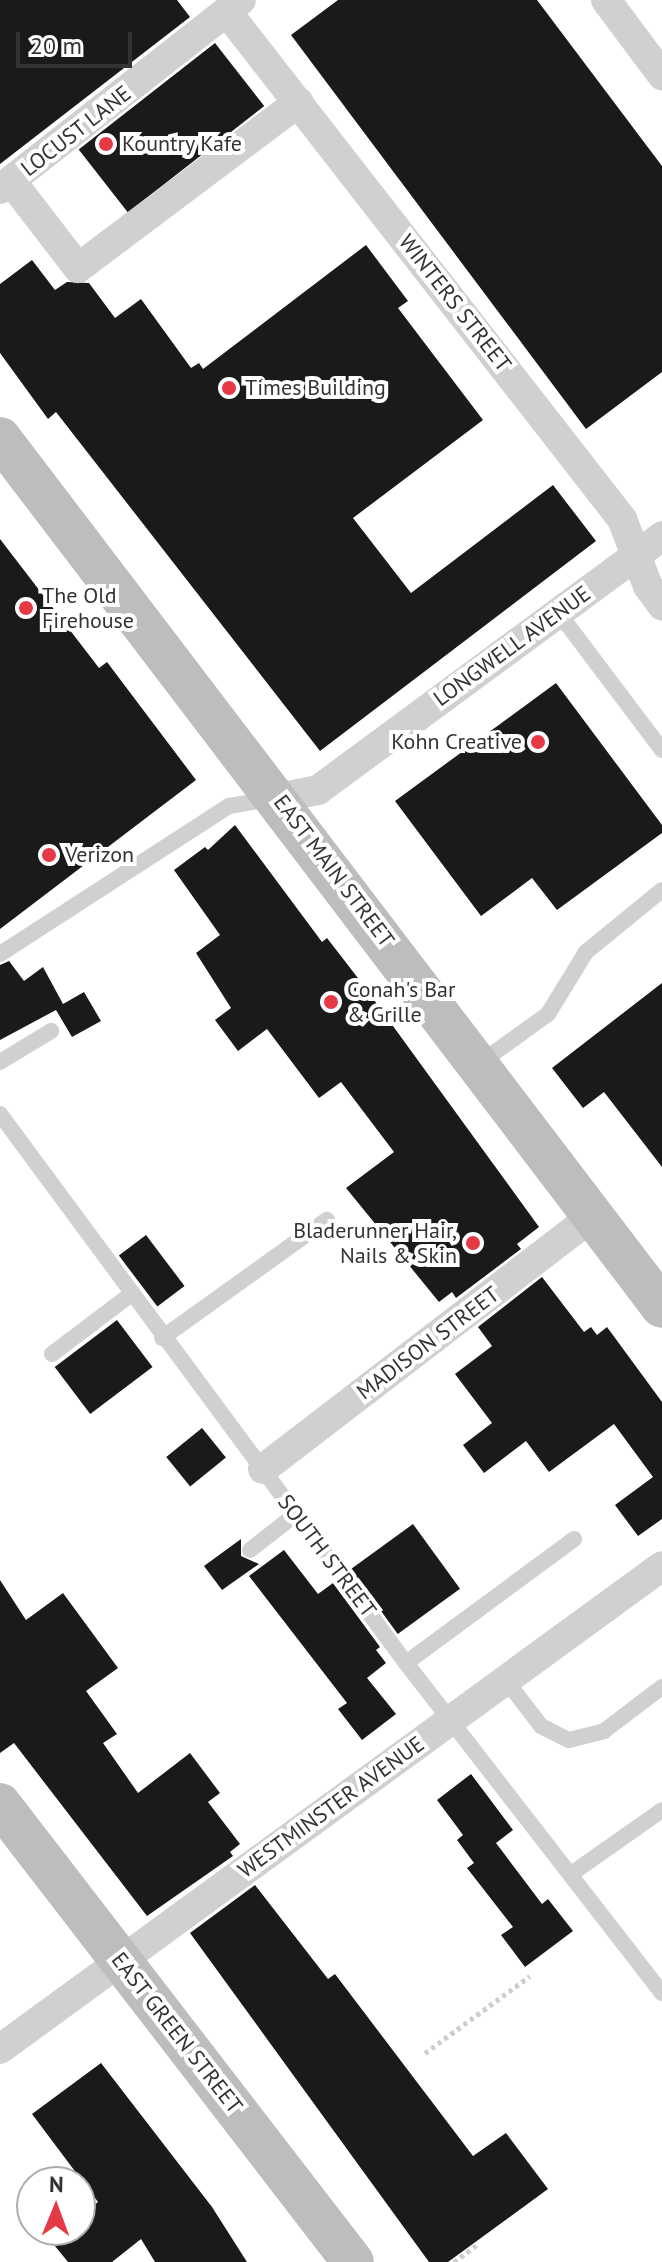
<!DOCTYPE html>
<style>
body{margin:0}
#map{position:relative;width:662px;height:2262px;overflow:hidden;background:#fff;font-family:"PT Sans",sans-serif}
div>[style]{position:absolute}
.building>*{inset:0;background:#1a1a1a;transform-origin:0 0}
.path>*{height:5px;margin-top:-2.5px;transform-origin:0;background:repeating-linear-gradient(90deg,#cdcdcd 0 4px,transparent 0 8px)}
.lane>*{height:16px;margin:-8px;padding:0 8px;transform-origin:8px;border-radius:8px;background:#d0d0d0}
.street>*{height:30px;margin:-15px;padding:0 15px;transform-origin:15px;border-radius:15px;background:#d0d0d0}
.secondary>*{height:42px;margin:-21px;padding:0 21px;transform-origin:21px;border-radius:21px;background:#bdbdbd}
.dots>*{width:22px;height:22px;translate:-50% -50%;box-sizing:border-box;border:4px solid #fff;border-radius:50%}
span{translate:-50% -50%;white-space:nowrap;text-align:center;line-height:1.15;-webkit-text-stroke:8px #fff;paint-order:stroke}
.street-label{font-size:22px;color:#333}
.poi-label{font-size:22px;color:#333}
.left{translate:0 -50%;text-align:left}
.right{translate:-100% -50%;text-align:right}
.north{position:absolute;left:16px;top:2166px;width:80px;height:80px;box-sizing:border-box;background:#fff;border:2px solid #adadad;border-radius:50%;rotate:1deg;font-size:22px;font-weight:700;line-height:32px;text-align:center;color:#333}
.north::after{content:'';display:block;margin:auto;width:28px;height:36px;background:#e63946;clip-path:polygon(50% 0,100% 100%,50% 72%,0 100%)}
.scale{position:absolute;left:16px;top:32px;width:116px;height:36px;box-sizing:border-box;border:4px solid #333;border-top:0;padding-left:10px;font-size:24px;line-height:28px;white-space:nowrap;color:#333;-webkit-text-stroke:6px #fff;paint-order:stroke}
</style>
<div id="map">
<div class="building">
<i style="clip-path:polygon(0 0,177px 0,190px 17px,0 164px)"></i>
<i style="clip-path:polygon(338px 0,537px 0,662px 166px,662px 372px,586px 429px,291px 35px)"></i>
<i style="left:215px;top:43px;width:80px;height:173px;rotate:52deg"></i>
<i style="clip-path:polygon(366px 245px,408px 301px,398px 308px,483px 420px,353px 518px,411px 593px,553px 485px,596px 541px,320px 751px,56px 412px,48px 419px,0 353px,0 284px,32px 260px,55px 290px,67px 282px,89px 283px,115px 318px,141px 299px,191px 368px,199px 363px,203px 369px)"></i>
<i style="clip-path:polygon(0 539px,99px 668px,107px 662px,196px 780px,0 929px)"></i>
<i style="clip-path:polygon(556px 683px,662px 825px,662px 833px,557px 910px,532px 878px,481px 916px,395px 801px)"></i>
<i style="clip-path:polygon(235px 825px,322px 942px,327px 938px,361px 982px,539px 1227px,517px 1244px,521px 1249px,456px 1298px,452px 1292px,439px 1302px,346px 1188px,394px 1152px,341px 1082px,319px 1098px,267px 1029px,238px 1051px,215px 1020px,231px 1008px,196px 953px,220px 935px,174px 870px,205px 847px,208px 850px)"></i>
<i style="clip-path:polygon(9px 961px,24px 981px,43px 967px,63px 1004px,84px 992px,101px 1021px,72px 1037px,56px 1010px,0 1040px,0 965px)"></i>
<i style="clip-path:polygon(662px 983px,662px 1167px,604px 1092px,583px 1108px,552px 1068px)"></i>
<i style="left:146px;top:1235px;width:64px;height:34px;rotate:53deg"></i>
<i style="clip-path:polygon(542px 1277px,584px 1332px,591px 1327px,597px 1335px,607px 1327px,662px 1402px,662px 1519px,638px 1536px,615px 1505px,653px 1477px,614px 1424px,549px 1472px,526px 1441px,484px 1473px,463px 1445px,492px 1423px,455px 1374px,492px 1346px,478px 1327px)"></i>
<i style="left:117px;top:1320px;width:59px;height:78px;rotate:53deg"></i>
<i style="left:202px;top:1428px;width:38px;height:46px;rotate:51deg"></i>
<i style="left:413px;top:1524px;width:80px;height:77px;rotate:54deg"></i>
<i style="clip-path:polygon(241px 1539px,241px 1556px,259px 1564px,222px 1590px,204px 1566px)"></i>
<i style="clip-path:polygon(284px 1550px,318px 1594px,333px 1583px,380px 1647px,376px 1650px,386px 1663px,367px 1678px,396px 1714px,362px 1740px,338px 1709px,347px 1703px,249px 1576px)"></i>
<i style="clip-path:polygon(0 1580px,26px 1620px,63px 1593px,118px 1668px,86px 1691px,117px 1734px,103px 1743px,138px 1793px,190px 1753px,220px 1793px,208px 1802px,240px 1844px,230px 1852px,233px 1856px,147px 1916px,14px 1743px,0 1753px)"></i>
<i style="clip-path:polygon(471px 1774px,513px 1830px,496px 1843px,542px 1904px,548px 1899px,573px 1931px,525px 1967px,501px 1935px,513px 1927px,467px 1868px,474px 1863px,457px 1840px,463px 1835px,437px 1800px)"></i>
<i style="clip-path:polygon(255px 1885px,328px 1979px,335px 1974px,473px 2156px,506px 2133px,548px 2189px,448px 2262px,429px 2262px,190px 1933px)"></i>
<i style="clip-path:polygon(101px 2063px,212px 2207px,247px 2262px,155px 2262px,141px 2239px,112px 2262px,68px 2262px,50px 2240px,62px 2230px,80px 2230px,80px 2216px,98px 2202px,32px 2114px)"></i>
</div>
<div class="path">
<i style="left:425px;top:2053px;width:130px;rotate:-36.3deg"></i>
<i style="left:454px;top:2262px;width:30px;rotate:-37deg"></i>
</div>
<div class="lane">
<i style="left:558px;top:612px;width:173px;rotate:53deg"></i>
<i style="left:0;top:954px;width:273px;rotate:-32.9deg"></i>
<i style="left:229px;top:806px;width:41px;rotate:-9.9deg"></i>
<i style="left:0;top:1062px;width:60px;rotate:-31.3deg"></i>
<i style="left:480px;top:1063px;width:84px;rotate:-35.8deg"></i>
<i style="left:548px;top:1014px;width:73px;rotate:-58.5deg"></i>
<i style="left:586px;top:952px;width:98px;rotate:-39.2deg"></i>
<i style="left:0;top:1114px;width:683px;rotate:53.52deg"></i>
<i style="left:406px;top:1663px;width:418px;rotate:52.2deg"></i>
<i style="left:162px;top:1338px;width:203px;rotate:-35.6deg"></i>
<i style="left:52px;top:1354px;width:98px;rotate:-37.1deg"></i>
<i style="left:250px;top:1550px;width:58px;rotate:-38deg"></i>
<i style="left:406px;top:1663px;width:209px;rotate:-36.4deg"></i>
<i style="left:505px;top:1679px;width:59px;rotate:52.5deg"></i>
<i style="left:541px;top:1726px;width:31px;rotate:27deg"></i>
<i style="left:569px;top:1740px;width:36px;rotate:-14deg"></i>
<i style="left:604px;top:1731px;width:73px;rotate:-37.2deg"></i>
<i style="left:571px;top:1874px;width:111px;rotate:-35.1deg"></i>
</div>
<div class="street">
<i style="left:606px;top:0;width:94px;rotate:53.3deg"></i>
<i style="left:227px;top:12px;width:643px;rotate:52.08deg"></i>
<i style="left:622px;top:519px;width:72px;rotate:68.8deg"></i>
<i style="left:648px;top:586px;width:24px;rotate:54deg"></i>
<i style="left:11px;top:181px;width:110px;rotate:52.4deg"></i>
<i style="left:78px;top:268px;width:276px;rotate:-36.9deg"></i>
<i style="left:0;top:189px;width:306px;rotate:-38.1deg"></i>
<i style="left:278px;top:798px;width:41px;rotate:-11.3deg"></i>
<i style="left:318px;top:790px;width:428px;rotate:-36.4deg"></i>
<i style="left:263px;top:1469px;width:416px;rotate:-37.5deg"></i>
<i style="left:0;top:2049px;width:819px;rotate:-36.11deg"></i>
</div>
<div class="secondary">
<i style="left:0;top:438px;width:1092px;rotate:52.7deg"></i>
<i style="left:0;top:1804px;width:578px;rotate:52.38deg"></i>
</div>
<div class="dots">
<i style="left:106px;top:144px;background:#e63946"></i>
<i style="left:229px;top:388px;background:#e63946"></i>
<i style="left:26px;top:608px;background:#e63946"></i>
<i style="left:538px;top:742px;background:#e63946"></i>
<i style="left:49px;top:855px;background:#e63946"></i>
<i style="left:331px;top:1002px;background:#e63946"></i>
<i style="left:473px;top:1243px;background:#e63946"></i>
</div>
<div class="street-label">
<span style="left:76px;top:131px;rotate:-38deg">LOCUST LANE</span>
<span style="left:455px;top:303px;rotate:52deg">WINTERS STREET</span>
<span style="left:512px;top:646px;rotate:-36deg">LONGWELL AVENUE</span>
<span style="left:334px;top:871px;rotate:53deg">EAST MAIN STREET</span>
<span style="left:428px;top:1343px;rotate:-37deg">MADISON STREET</span>
<span style="left:327px;top:1556px;rotate:53deg">SOUTH STREET</span>
<span style="left:331px;top:1807px;rotate:-36deg">WESTMINSTER AVENUE</span>
<span style="left:177px;top:2033px;rotate:52deg">EAST GREEN STREET</span>
</div>
<div class="poi-label">
<span class="left" style="left:122px;top:144px">Kountry Kafe</span>
<span class="left" style="left:245px;top:388px">Times Building</span>
<span class="left" style="left:42px;top:608px">The Old<br>Firehouse</span>
<span class="right" style="left:522px;top:742px">Kohn Creative</span>
<span class="left" style="left:65px;top:855px">Verizon</span>
<span class="left" style="left:347px;top:1002px">Conah's Bar<br>&amp; Grille</span>
<span class="right" style="left:457px;top:1243px">Bladerunner Hair,<br>Nails &amp; Skin</span>
</div>
<div class="north">N</div>
<div class="scale">20 m</div>
</div>
